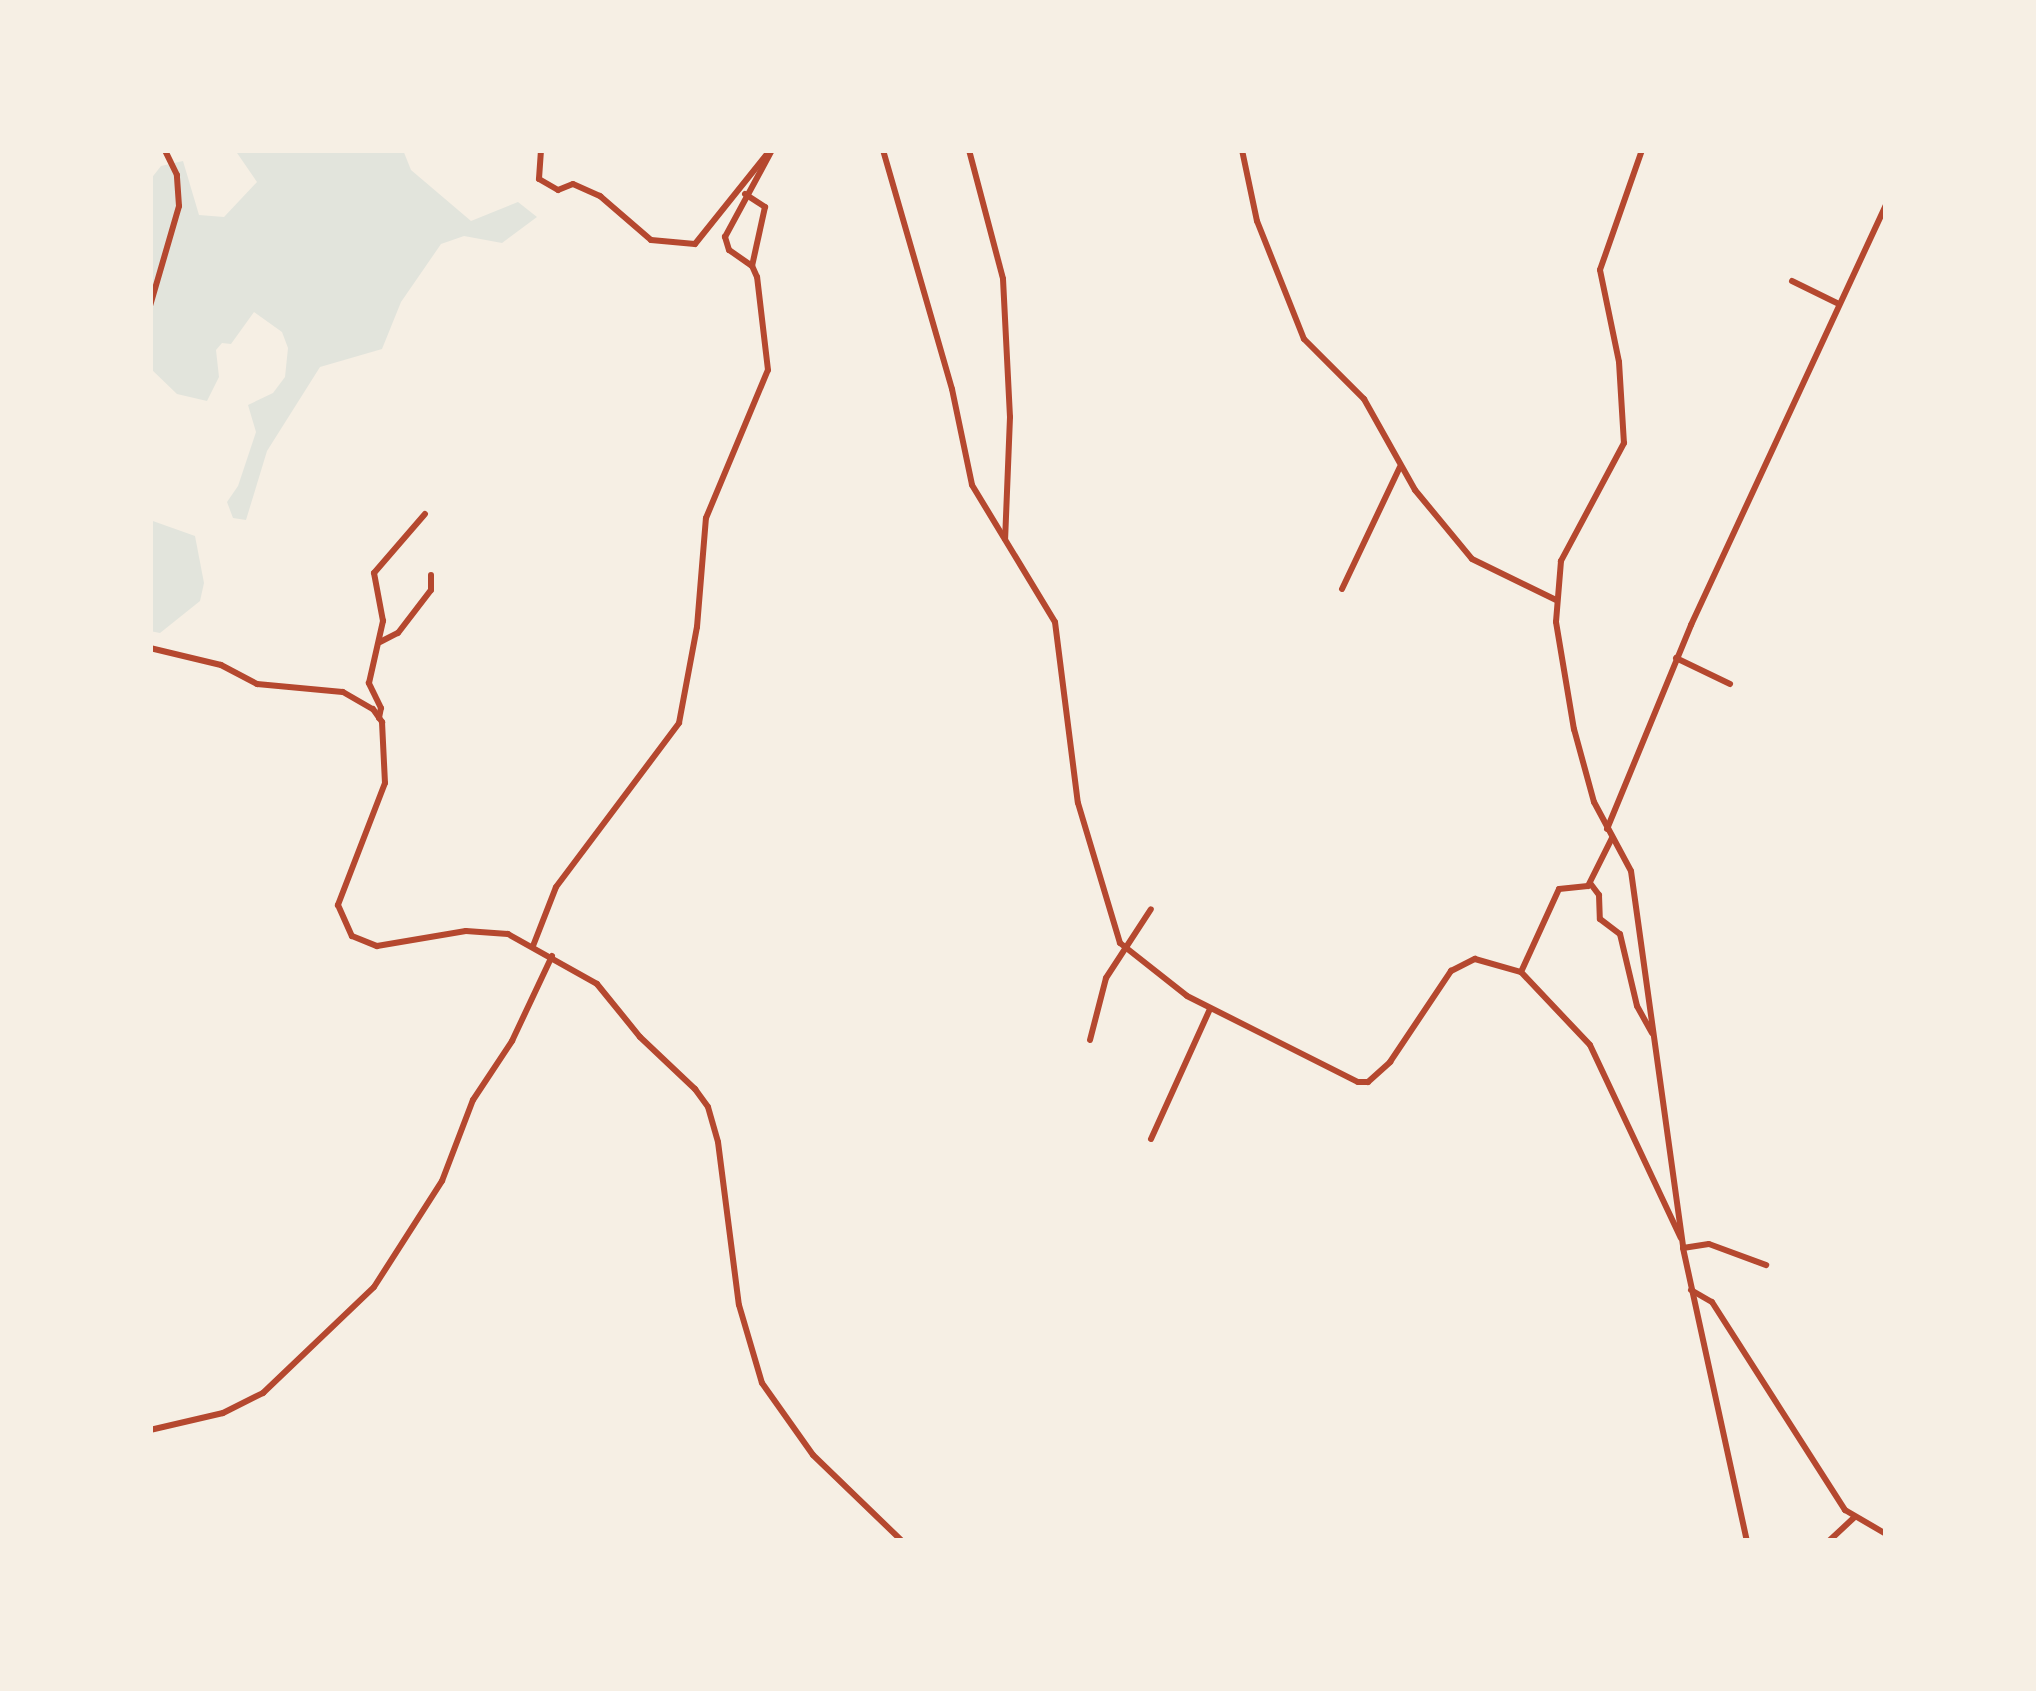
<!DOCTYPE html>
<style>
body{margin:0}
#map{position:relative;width:2036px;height:1691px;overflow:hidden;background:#f6efe4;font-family:"Asap Condensed",sans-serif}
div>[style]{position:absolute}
.green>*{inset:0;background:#e2e4dc}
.minor>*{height:6px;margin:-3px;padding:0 3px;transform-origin:3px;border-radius:3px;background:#b5482f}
.tertiary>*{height:6px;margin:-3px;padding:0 3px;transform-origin:3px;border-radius:3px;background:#b5482f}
span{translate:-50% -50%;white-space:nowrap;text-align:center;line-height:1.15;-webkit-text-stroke:12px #f6efe4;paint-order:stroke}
.frame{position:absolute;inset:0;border:153px solid #f6efe4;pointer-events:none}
</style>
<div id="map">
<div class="green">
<i style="clip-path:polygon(235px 150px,403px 150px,411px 170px,471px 221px,518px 202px,537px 217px,502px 243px,464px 236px,441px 244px,401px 302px,382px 349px,320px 367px,267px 451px,246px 520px,233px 518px,227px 502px,238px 486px,256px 432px,248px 405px,273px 393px,285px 377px,288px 348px,282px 332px,254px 312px,231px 344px,222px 343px,216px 350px,219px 377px,207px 401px,177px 394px,150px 368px,150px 180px,161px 166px,183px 161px,199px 215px,224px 217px,257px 182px)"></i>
<i style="clip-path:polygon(150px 520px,195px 536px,204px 583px,200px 601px,160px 633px,150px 631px)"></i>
</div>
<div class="minor">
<i style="left:541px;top:150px;width:29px;rotate:94deg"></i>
<i style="left:539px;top:179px;width:22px;rotate:30deg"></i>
<i style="left:558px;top:190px;width:16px;rotate:-22deg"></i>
<i style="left:573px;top:184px;width:30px;rotate:24deg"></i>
<i style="left:600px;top:196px;width:67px;rotate:40.8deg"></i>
<i style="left:651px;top:240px;width:44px;rotate:5.2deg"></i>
<i style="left:695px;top:244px;width:117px;rotate:-51.3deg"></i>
<i style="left:883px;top:150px;width:249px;rotate:73.9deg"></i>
<i style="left:952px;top:389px;width:98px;rotate:78.2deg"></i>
<i style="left:972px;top:485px;width:160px;rotate:58.8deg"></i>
<i style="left:1055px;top:622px;width:182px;rotate:82.8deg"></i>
<i style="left:1078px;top:803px;width:146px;rotate:73.3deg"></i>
<i style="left:1120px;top:943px;width:85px;rotate:38.3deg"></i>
<i style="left:1187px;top:996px;width:191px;rotate:26.7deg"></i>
<i style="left:1358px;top:1082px;width:10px"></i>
<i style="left:1368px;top:1082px;width:30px;rotate:-42deg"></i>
<i style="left:1390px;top:1062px;width:110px;rotate:-56.2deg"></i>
<i style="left:1451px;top:971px;width:27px;rotate:-27deg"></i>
<i style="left:1475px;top:959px;width:48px;rotate:15.8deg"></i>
<i style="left:1521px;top:972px;width:100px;rotate:46.6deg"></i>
<i style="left:1590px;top:1045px;width:213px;rotate:64.8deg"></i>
<i style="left:969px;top:150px;width:133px;rotate:75.2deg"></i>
<i style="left:1003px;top:279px;width:138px;rotate:87.1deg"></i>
<i style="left:1010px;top:417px;width:122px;rotate:92.3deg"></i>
<i style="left:1242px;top:150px;width:73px;rotate:78.1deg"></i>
<i style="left:1257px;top:221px;width:127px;rotate:68.3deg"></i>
<i style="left:1304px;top:339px;width:85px;rotate:45deg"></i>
<i style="left:1364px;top:399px;width:104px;rotate:60.7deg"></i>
<i style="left:1415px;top:490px;width:89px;rotate:50.4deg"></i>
<i style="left:1472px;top:559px;width:93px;rotate:26deg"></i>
<i style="left:745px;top:194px;width:24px;rotate:33deg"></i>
<i style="left:765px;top:207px;width:60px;rotate:102.4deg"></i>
<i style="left:1792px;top:281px;width:50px;rotate:26.1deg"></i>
<i style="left:150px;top:306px;width:104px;rotate:-73.8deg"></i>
<i style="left:179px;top:206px;width:31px;rotate:-94deg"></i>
<i style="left:177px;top:175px;width:28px;rotate:-116deg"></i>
<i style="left:1342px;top:589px;width:135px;rotate:-64.6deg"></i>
<i style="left:380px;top:642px;width:20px;rotate:-27deg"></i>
<i style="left:398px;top:633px;width:54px;rotate:-52.5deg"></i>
<i style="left:431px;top:590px;width:15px;rotate:-90deg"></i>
<i style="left:150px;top:648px;width:73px;rotate:13.5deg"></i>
<i style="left:221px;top:665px;width:41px;rotate:27.8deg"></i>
<i style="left:257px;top:684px;width:86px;rotate:5.3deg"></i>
<i style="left:343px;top:692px;width:34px;rotate:30deg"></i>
<i style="left:373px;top:709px;width:16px;rotate:55deg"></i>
<i style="left:382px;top:722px;width:61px;rotate:87.2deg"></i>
<i style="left:385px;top:783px;width:131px;rotate:111.1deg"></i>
<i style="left:338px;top:905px;width:34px;rotate:66deg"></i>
<i style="left:352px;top:936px;width:27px;rotate:22deg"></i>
<i style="left:377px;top:946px;width:90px;rotate:-9.6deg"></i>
<i style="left:466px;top:931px;width:42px;rotate:4.1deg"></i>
<i style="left:508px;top:934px;width:102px;rotate:29.3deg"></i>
<i style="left:597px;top:984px;width:68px;rotate:50.9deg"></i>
<i style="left:640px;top:1037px;width:76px;rotate:43.4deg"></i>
<i style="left:695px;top:1089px;width:22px;rotate:54deg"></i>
<i style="left:708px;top:1107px;width:36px;rotate:74deg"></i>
<i style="left:718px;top:1142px;width:164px;rotate:82.7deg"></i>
<i style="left:739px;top:1305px;width:81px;rotate:73.6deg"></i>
<i style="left:762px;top:1383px;width:88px;rotate:54.7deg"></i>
<i style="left:813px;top:1455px;width:124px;rotate:44deg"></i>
<i style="left:1676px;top:658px;width:60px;rotate:25.7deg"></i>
<i style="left:379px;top:718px;width:10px;rotate:-79deg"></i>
<i style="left:381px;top:708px;width:28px;rotate:-116deg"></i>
<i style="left:369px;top:683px;width:64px;rotate:-77.3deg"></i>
<i style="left:383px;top:621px;width:49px;rotate:-100.6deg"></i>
<i style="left:374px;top:573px;width:78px;rotate:-49.2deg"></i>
<i style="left:1607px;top:829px;width:221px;rotate:-67.6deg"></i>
<i style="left:1691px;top:625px;width:464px;rotate:-65.1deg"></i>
<i style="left:1590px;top:883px;width:15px;rotate:53deg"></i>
<i style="left:1599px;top:895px;width:24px;rotate:88deg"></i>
<i style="left:1600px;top:919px;width:25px;rotate:37deg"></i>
<i style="left:1620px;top:934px;width:74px;rotate:76.7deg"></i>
<i style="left:1637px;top:1006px;width:31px;rotate:61deg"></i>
<i style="left:533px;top:946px;width:63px;rotate:-68.7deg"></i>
<i style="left:556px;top:887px;width:205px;rotate:-53.1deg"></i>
<i style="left:679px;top:723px;width:98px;rotate:-79.4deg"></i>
<i style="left:697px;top:627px;width:109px;rotate:-85.3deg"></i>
<i style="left:706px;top:518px;width:160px;rotate:-67.3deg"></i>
<i style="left:768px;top:370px;width:94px;rotate:-96.7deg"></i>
<i style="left:757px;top:277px;width:12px;rotate:-114deg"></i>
<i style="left:752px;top:266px;width:28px;rotate:-145deg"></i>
<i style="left:729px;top:250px;width:14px;rotate:-107deg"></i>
<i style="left:725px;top:237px;width:99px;rotate:-61.6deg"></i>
<i style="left:1521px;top:972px;width:91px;rotate:-65.4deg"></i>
<i style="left:1559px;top:889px;width:29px;rotate:-6deg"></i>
<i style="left:1588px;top:886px;width:54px;rotate:-63.4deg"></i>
<i style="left:1090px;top:1040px;width:64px;rotate:-75.5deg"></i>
<i style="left:1106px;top:978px;width:82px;rotate:-56.9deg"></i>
<i style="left:1151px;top:1139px;width:143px;rotate:-65.6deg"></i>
<i style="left:1683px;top:1248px;width:26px;rotate:-9deg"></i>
<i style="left:1709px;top:1244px;width:61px;rotate:20.2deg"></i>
<i style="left:1691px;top:1290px;width:24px;rotate:30deg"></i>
<i style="left:1712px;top:1302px;width:247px;rotate:57.4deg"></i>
<i style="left:1845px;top:1510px;width:48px;rotate:30.3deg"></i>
<i style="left:150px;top:1430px;width:75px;rotate:-13.1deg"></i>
<i style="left:223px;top:1413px;width:45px;rotate:-26.6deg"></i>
<i style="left:263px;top:1393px;width:153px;rotate:-43.7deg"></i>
<i style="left:374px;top:1287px;width:126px;rotate:-57.3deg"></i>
<i style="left:442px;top:1181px;width:87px;rotate:-69.1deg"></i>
<i style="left:473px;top:1100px;width:71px;rotate:-56.5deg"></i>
<i style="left:512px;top:1041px;width:94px;rotate:-64.8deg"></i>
<i style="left:1830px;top:1540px;width:33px;rotate:-43deg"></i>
</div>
<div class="tertiary">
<i style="left:1642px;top:150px;width:127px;rotate:109.3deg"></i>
<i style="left:1600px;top:270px;width:94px;rotate:78.3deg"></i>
<i style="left:1619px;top:362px;width:81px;rotate:86.5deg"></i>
<i style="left:1624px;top:443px;width:134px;rotate:118.1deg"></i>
<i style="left:1561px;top:561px;width:61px;rotate:94.7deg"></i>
<i style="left:1556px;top:622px;width:109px;rotate:80.5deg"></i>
<i style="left:1574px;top:729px;width:76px;rotate:74.7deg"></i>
<i style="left:1594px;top:802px;width:78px;rotate:61.8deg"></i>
<i style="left:1631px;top:871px;width:381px;rotate:82.1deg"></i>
<i style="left:1683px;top:1248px;width:300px;rotate:77.7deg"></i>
</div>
<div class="frame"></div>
</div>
